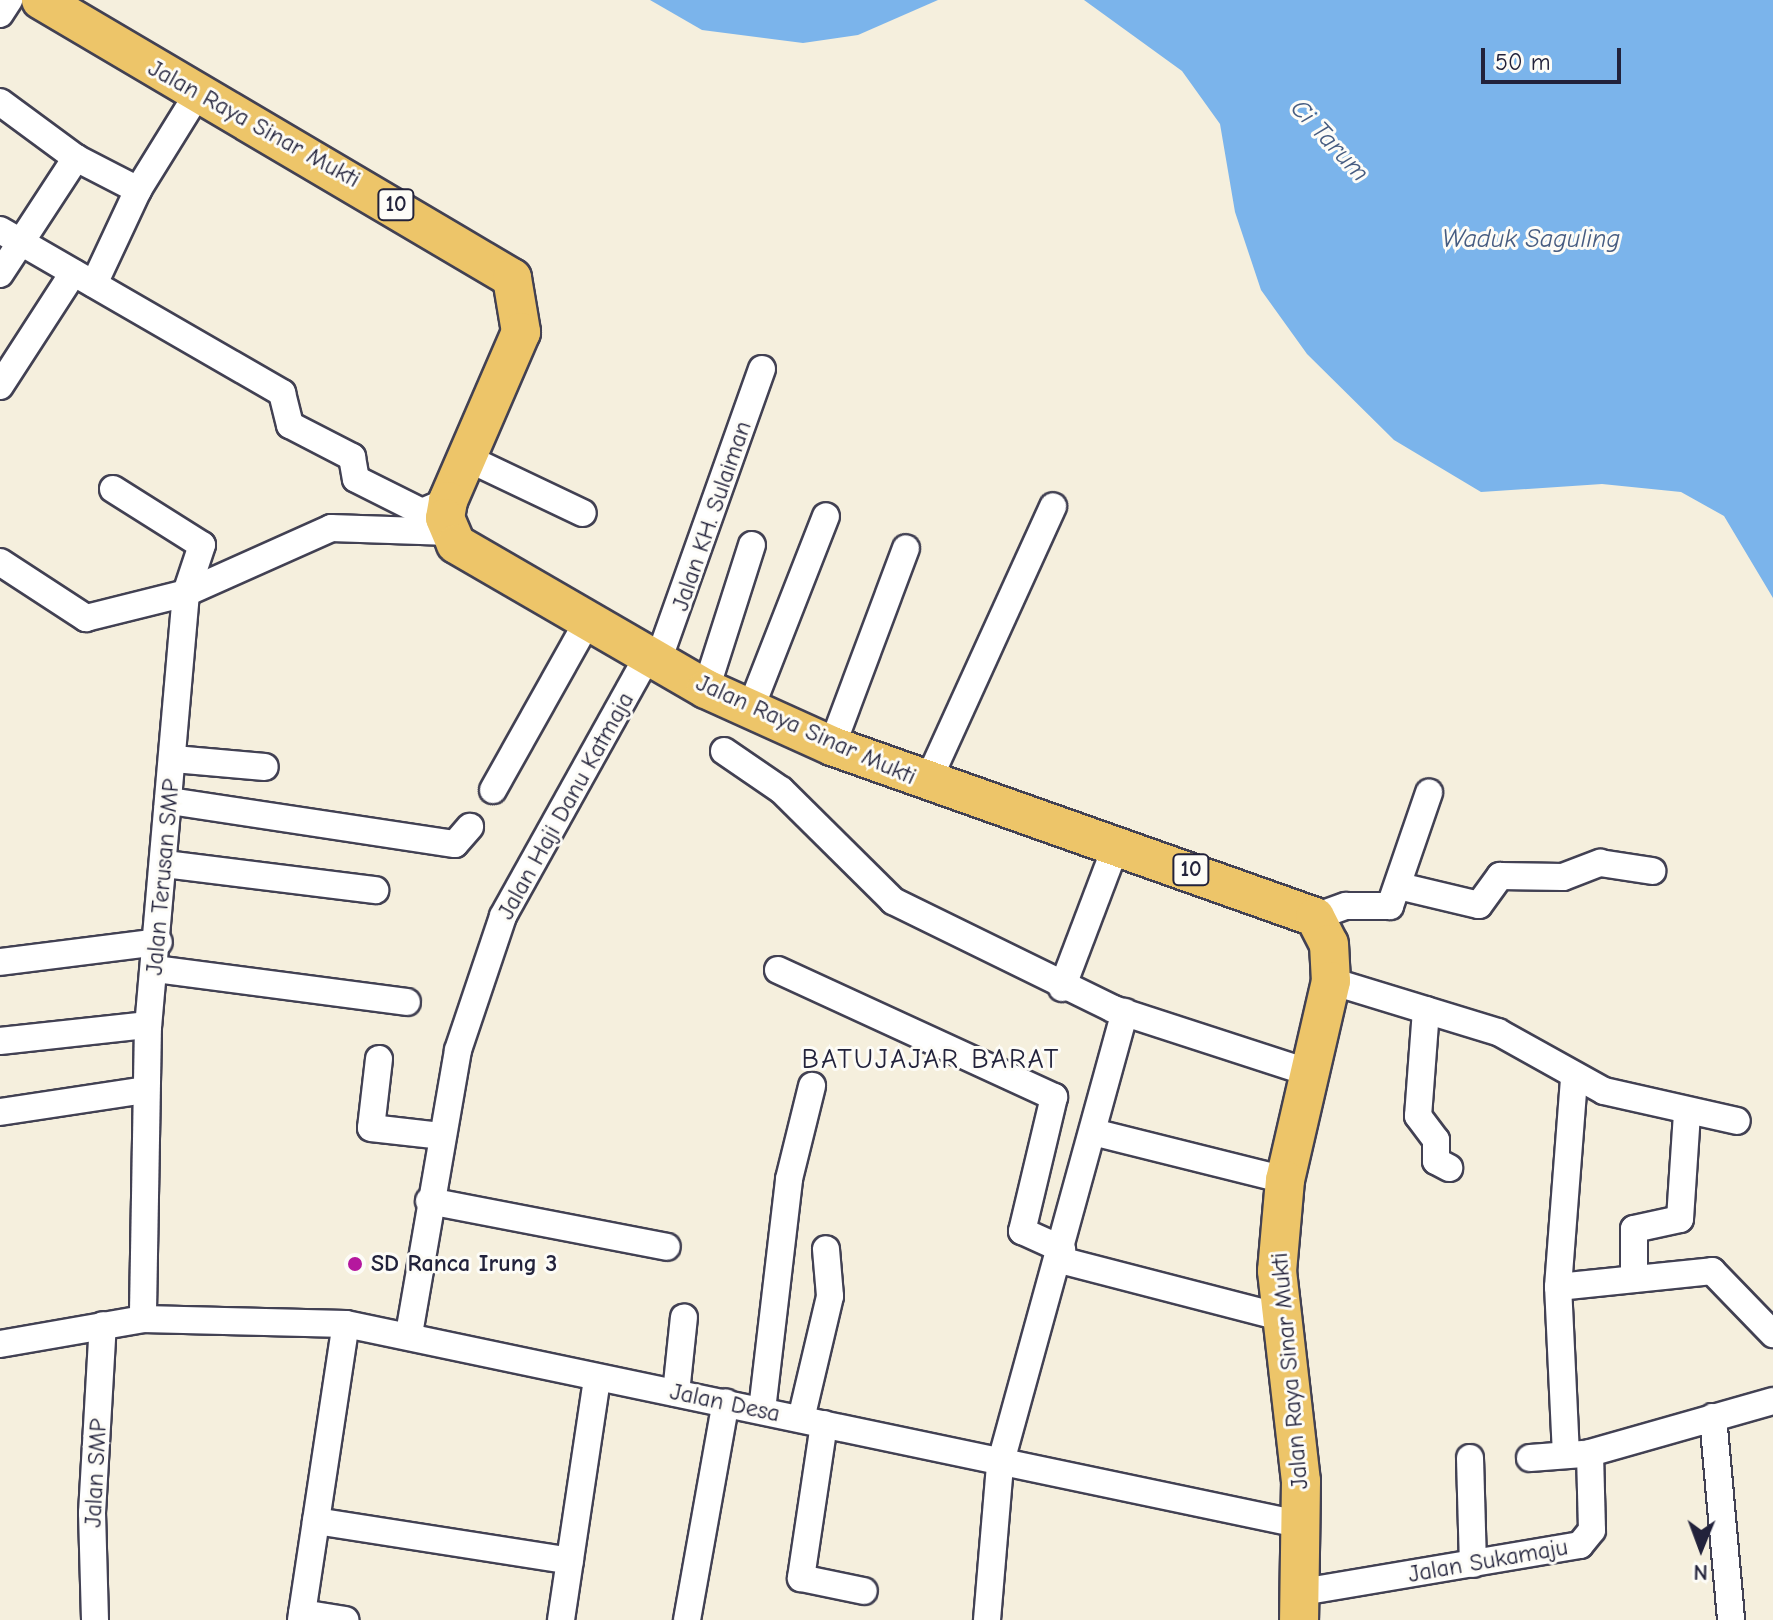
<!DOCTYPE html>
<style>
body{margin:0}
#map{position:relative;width:1773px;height:1620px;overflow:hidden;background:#f5efdd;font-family:"Comic Neue",sans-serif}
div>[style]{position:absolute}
.water>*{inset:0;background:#7bb4eb}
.roads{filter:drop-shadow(2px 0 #424153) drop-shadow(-2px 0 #424153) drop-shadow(0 2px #424153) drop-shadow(0 -2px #424153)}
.minor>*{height:26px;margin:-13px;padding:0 13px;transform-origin:13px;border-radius:13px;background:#fff}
.highway>*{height:38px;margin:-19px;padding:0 19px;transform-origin:19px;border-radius:19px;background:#edc569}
.dots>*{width:22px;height:22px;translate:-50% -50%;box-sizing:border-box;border:4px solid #fdfcf7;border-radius:50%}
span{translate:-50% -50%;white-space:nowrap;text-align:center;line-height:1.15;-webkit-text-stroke:6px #fdfcf7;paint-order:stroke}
.shield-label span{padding:2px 6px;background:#fdfcf7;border:2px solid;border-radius:6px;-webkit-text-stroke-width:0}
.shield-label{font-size:22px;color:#22223b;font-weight:700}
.street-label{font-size:24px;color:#22223b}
.poi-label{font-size:24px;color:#22223b;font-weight:700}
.left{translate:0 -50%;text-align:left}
.water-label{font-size:26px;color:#465c81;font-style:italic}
.quarter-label{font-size:28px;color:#22223b;letter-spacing:2px}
.north{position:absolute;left:1661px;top:1508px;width:80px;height:80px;-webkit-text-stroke:6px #fdfcf7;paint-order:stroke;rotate:181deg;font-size:22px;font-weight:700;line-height:32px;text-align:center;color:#22223b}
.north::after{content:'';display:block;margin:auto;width:28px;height:36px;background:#22223b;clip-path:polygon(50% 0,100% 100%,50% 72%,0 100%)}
.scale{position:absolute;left:1481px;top:48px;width:140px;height:36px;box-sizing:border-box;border:4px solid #22223b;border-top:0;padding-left:10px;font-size:24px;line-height:28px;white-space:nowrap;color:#22223b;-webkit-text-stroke:6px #fdfcf7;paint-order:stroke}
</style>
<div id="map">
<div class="water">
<i style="clip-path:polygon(650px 0,938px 0,858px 35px,803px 43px,702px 30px)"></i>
<i style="clip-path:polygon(1084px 0,1773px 0,1773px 598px,1724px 516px,1681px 492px,1602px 484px,1481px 492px,1394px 440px,1307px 354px,1261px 290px,1235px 212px,1220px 124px,1182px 71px)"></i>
</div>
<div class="roads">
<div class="minor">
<i style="left:0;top:14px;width:17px;rotate:-57deg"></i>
<i style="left:0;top:102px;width:94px;rotate:36.4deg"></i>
<i style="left:76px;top:158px;width:70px;rotate:27.3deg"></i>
<i style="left:0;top:230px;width:326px;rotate:30deg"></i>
<i style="left:282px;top:393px;width:33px;rotate:76deg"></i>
<i style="left:290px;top:425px;width:70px;rotate:27.3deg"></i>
<i style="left:352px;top:457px;width:22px;rotate:80deg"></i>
<i style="left:356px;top:479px;width:74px;rotate:26.6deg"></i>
<i style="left:422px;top:512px;width:28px;rotate:-23deg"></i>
<i style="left:0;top:274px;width:139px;rotate:-56.8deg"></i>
<i style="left:94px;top:284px;width:104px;rotate:-64.9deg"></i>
<i style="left:138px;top:190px;width:118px;rotate:-58.2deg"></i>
<i style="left:0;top:386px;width:135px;rotate:-57.1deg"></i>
<i style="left:467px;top:458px;width:128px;rotate:25.4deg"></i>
<i style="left:113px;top:489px;width:105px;rotate:32.2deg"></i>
<i style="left:202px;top:545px;width:51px;rotate:108.4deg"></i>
<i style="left:186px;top:593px;width:434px;rotate:95deg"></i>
<i style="left:148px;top:1025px;width:294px;rotate:91deg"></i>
<i style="left:0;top:562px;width:103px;rotate:33.1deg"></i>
<i style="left:86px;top:618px;width:103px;rotate:-14deg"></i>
<i style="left:186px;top:593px;width:159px;rotate:-24.1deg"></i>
<i style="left:331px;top:528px;width:119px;rotate:1.9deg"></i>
<i style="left:658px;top:661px;width:310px;rotate:-70.4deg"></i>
<i style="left:706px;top:689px;width:151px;rotate:-72.3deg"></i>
<i style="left:750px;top:710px;width:208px;rotate:-68.6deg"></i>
<i style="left:832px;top:746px;width:211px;rotate:-69.5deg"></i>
<i style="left:724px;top:751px;width:69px;rotate:34.4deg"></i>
<i style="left:781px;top:790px;width:158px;rotate:44.7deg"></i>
<i style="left:893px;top:901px;width:245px;rotate:26.1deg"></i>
<i style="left:1113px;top:1009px;width:207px;rotate:18deg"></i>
<i style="left:174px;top:759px;width:91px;rotate:5deg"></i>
<i style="left:927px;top:783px;width:304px;rotate:-65.5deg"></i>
<i style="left:493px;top:790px;width:190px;rotate:-60.7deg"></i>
<i style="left:170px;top:801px;width:288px;rotate:8.6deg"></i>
<i style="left:455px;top:844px;width:23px;rotate:-49deg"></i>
<i style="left:165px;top:864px;width:212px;rotate:7.1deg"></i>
<i style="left:1399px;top:886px;width:82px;rotate:13.4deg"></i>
<i style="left:1479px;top:905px;width:36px;rotate:-54deg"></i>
<i style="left:1500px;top:876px;width:63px;rotate:0.9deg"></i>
<i style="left:1563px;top:877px;width:40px;rotate:-21deg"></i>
<i style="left:1600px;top:863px;width:53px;rotate:8.7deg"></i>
<i style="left:1315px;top:917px;width:33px;rotate:-20deg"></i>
<i style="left:1346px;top:906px;width:44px"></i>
<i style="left:1390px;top:906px;width:120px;rotate:-71deg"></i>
<i style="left:0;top:962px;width:160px;rotate:-7.2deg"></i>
<i style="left:156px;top:969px;width:253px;rotate:7.5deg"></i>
<i style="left:778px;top:970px;width:304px;rotate:24.7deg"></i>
<i style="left:1054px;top:1097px;width:138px;rotate:103.4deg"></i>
<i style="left:1022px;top:1231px;width:44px;rotate:24.2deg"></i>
<i style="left:1331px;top:981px;width:175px;rotate:17deg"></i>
<i style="left:1498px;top:1032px;width:121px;rotate:29.1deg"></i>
<i style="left:1604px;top:1091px;width:136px;rotate:12.7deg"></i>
<i style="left:1062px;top:988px;width:152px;rotate:-69.2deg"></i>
<i style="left:1426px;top:1010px;width:106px;rotate:94.3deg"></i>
<i style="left:1418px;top:1116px;width:30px;rotate:53deg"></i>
<i style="left:1436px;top:1140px;width:21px;rotate:90deg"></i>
<i style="left:1436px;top:1161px;width:15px;rotate:28deg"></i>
<i style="left:0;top:1041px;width:149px;rotate:-6.2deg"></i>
<i style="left:379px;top:1059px;width:69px;rotate:96.6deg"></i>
<i style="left:371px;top:1128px;width:70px;rotate:6.5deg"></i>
<i style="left:0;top:1112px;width:147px;rotate:-8.6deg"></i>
<i style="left:1097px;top:1133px;width:194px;rotate:14deg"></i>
<i style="left:429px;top:1201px;width:242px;rotate:10.9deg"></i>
<i style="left:1060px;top:1260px;width:227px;rotate:14.5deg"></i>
<i style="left:1634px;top:1279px;width:50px;rotate:-90deg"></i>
<i style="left:1634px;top:1229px;width:47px;rotate:-12.3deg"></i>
<i style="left:1680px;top:1219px;width:106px;rotate:-86.2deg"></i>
<i style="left:1558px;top:1287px;width:155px;rotate:-5.9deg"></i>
<i style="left:1712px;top:1271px;width:88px;rotate:45.9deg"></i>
<i style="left:409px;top:1334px;width:288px;rotate:-80.2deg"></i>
<i style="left:458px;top:1050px;width:141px;rotate:-71.4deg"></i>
<i style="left:503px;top:916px;width:298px;rotate:-60.9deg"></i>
<i style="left:0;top:1344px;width:145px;rotate:-9.9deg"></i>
<i style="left:143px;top:1319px;width:203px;rotate:1.4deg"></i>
<i style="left:346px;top:1324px;width:978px;rotate:11.86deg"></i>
<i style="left:676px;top:1393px;width:76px;rotate:-84deg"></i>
<i style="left:762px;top:1410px;width:233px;rotate:-83.3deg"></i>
<i style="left:789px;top:1179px;width:96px;rotate:-76.1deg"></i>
<i style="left:1713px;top:1417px;width:204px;rotate:84.9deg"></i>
<i style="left:801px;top:1419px;width:126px;rotate:-76.7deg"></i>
<i style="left:830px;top:1296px;width:47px;rotate:-94.9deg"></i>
<i style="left:824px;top:1424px;width:156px;rotate:98.5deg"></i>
<i style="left:801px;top:1578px;width:64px;rotate:11.7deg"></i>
<i style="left:1566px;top:1455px;width:168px;rotate:-92.7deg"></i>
<i style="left:1558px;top:1287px;width:209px;rotate:-85.6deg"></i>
<i style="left:1470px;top:1458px;width:106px;rotate:88.4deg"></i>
<i style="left:1530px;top:1458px;width:53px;rotate:-4.3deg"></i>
<i style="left:316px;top:1521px;width:257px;rotate:8.9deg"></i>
<i style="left:1302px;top:1592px;width:282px;rotate:-9.6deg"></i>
<i style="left:1580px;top:1545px;width:19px;rotate:-51deg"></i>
<i style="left:1592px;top:1530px;width:77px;rotate:-91.5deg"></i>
<i style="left:1590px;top:1453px;width:190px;rotate:-15.9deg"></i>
<i style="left:302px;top:1613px;width:44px;rotate:9.2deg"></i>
<i style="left:95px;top:1620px;width:107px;rotate:-91.6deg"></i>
<i style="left:92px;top:1513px;width:188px;rotate:-86.7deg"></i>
<i style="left:301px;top:1620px;width:299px;rotate:-81.4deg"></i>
<i style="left:561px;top:1620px;width:245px;rotate:-81.5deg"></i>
<i style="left:687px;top:1620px;width:221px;rotate:-79.9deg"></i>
<i style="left:987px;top:1620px;width:156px;rotate:-85.2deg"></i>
<i style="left:1000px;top:1465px;width:470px;rotate:-74.6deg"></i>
</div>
<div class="highway">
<i style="left:41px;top:0;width:547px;rotate:30.55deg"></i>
<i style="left:512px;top:278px;width:55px;rotate:80.5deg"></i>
<i style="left:521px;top:332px;width:184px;rotate:113.4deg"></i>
<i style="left:448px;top:501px;width:17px;rotate:100deg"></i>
<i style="left:445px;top:518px;width:28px;rotate:67deg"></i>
<i style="left:456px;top:544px;width:289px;rotate:30.1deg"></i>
<i style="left:706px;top:689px;width:138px;rotate:24.3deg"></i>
<i style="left:832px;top:746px;width:512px;rotate:19.5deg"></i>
<i style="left:1315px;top:917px;width:30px;rotate:63deg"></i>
<i style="left:1329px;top:944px;width:37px;rotate:87deg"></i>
<i style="left:1331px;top:981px;width:204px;rotate:103deg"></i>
<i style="left:1285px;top:1180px;width:91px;rotate:95deg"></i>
<i style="left:1277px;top:1271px;width:211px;rotate:83.5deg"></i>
<i style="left:1301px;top:1481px;width:139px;rotate:90.8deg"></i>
</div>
</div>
<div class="dots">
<i style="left:355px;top:1264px;background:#b5179e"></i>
</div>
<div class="shield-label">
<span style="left:396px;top:205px">10</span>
<span style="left:1191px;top:870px">10</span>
</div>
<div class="street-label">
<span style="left:254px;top:124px;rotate:29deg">Jalan Raya Sinar Mukti</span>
<span style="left:712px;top:516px;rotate:-71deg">Jalan KH. Sulaiman</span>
<span style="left:806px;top:730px;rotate:24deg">Jalan Raya Sinar Mukti</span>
<span style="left:566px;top:806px;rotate:-61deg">Jalan Haji Danu Katmaja</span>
<span style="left:163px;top:877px;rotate:-85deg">Jalan Terusan SMP</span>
<span style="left:1290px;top:1371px;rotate:-95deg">Jalan Raya Sinar Mukti</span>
<span style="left:725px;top:1403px;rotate:12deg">Jalan Desa</span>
<span style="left:96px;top:1473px;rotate:-87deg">Jalan SMP</span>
<span style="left:1488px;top:1561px;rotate:-10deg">Jalan Sukamaju</span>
</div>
<div class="poi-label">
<span class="left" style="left:371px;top:1264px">SD Ranca Irung 3</span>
</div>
<div class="water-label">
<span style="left:1329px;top:141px;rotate:47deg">Ci Tarum</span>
<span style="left:1531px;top:240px">Waduk Saguling</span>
</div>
<div class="quarter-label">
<span style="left:931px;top:1059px">BATUJAJAR BARAT</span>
</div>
<div class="north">N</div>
<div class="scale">50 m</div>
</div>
